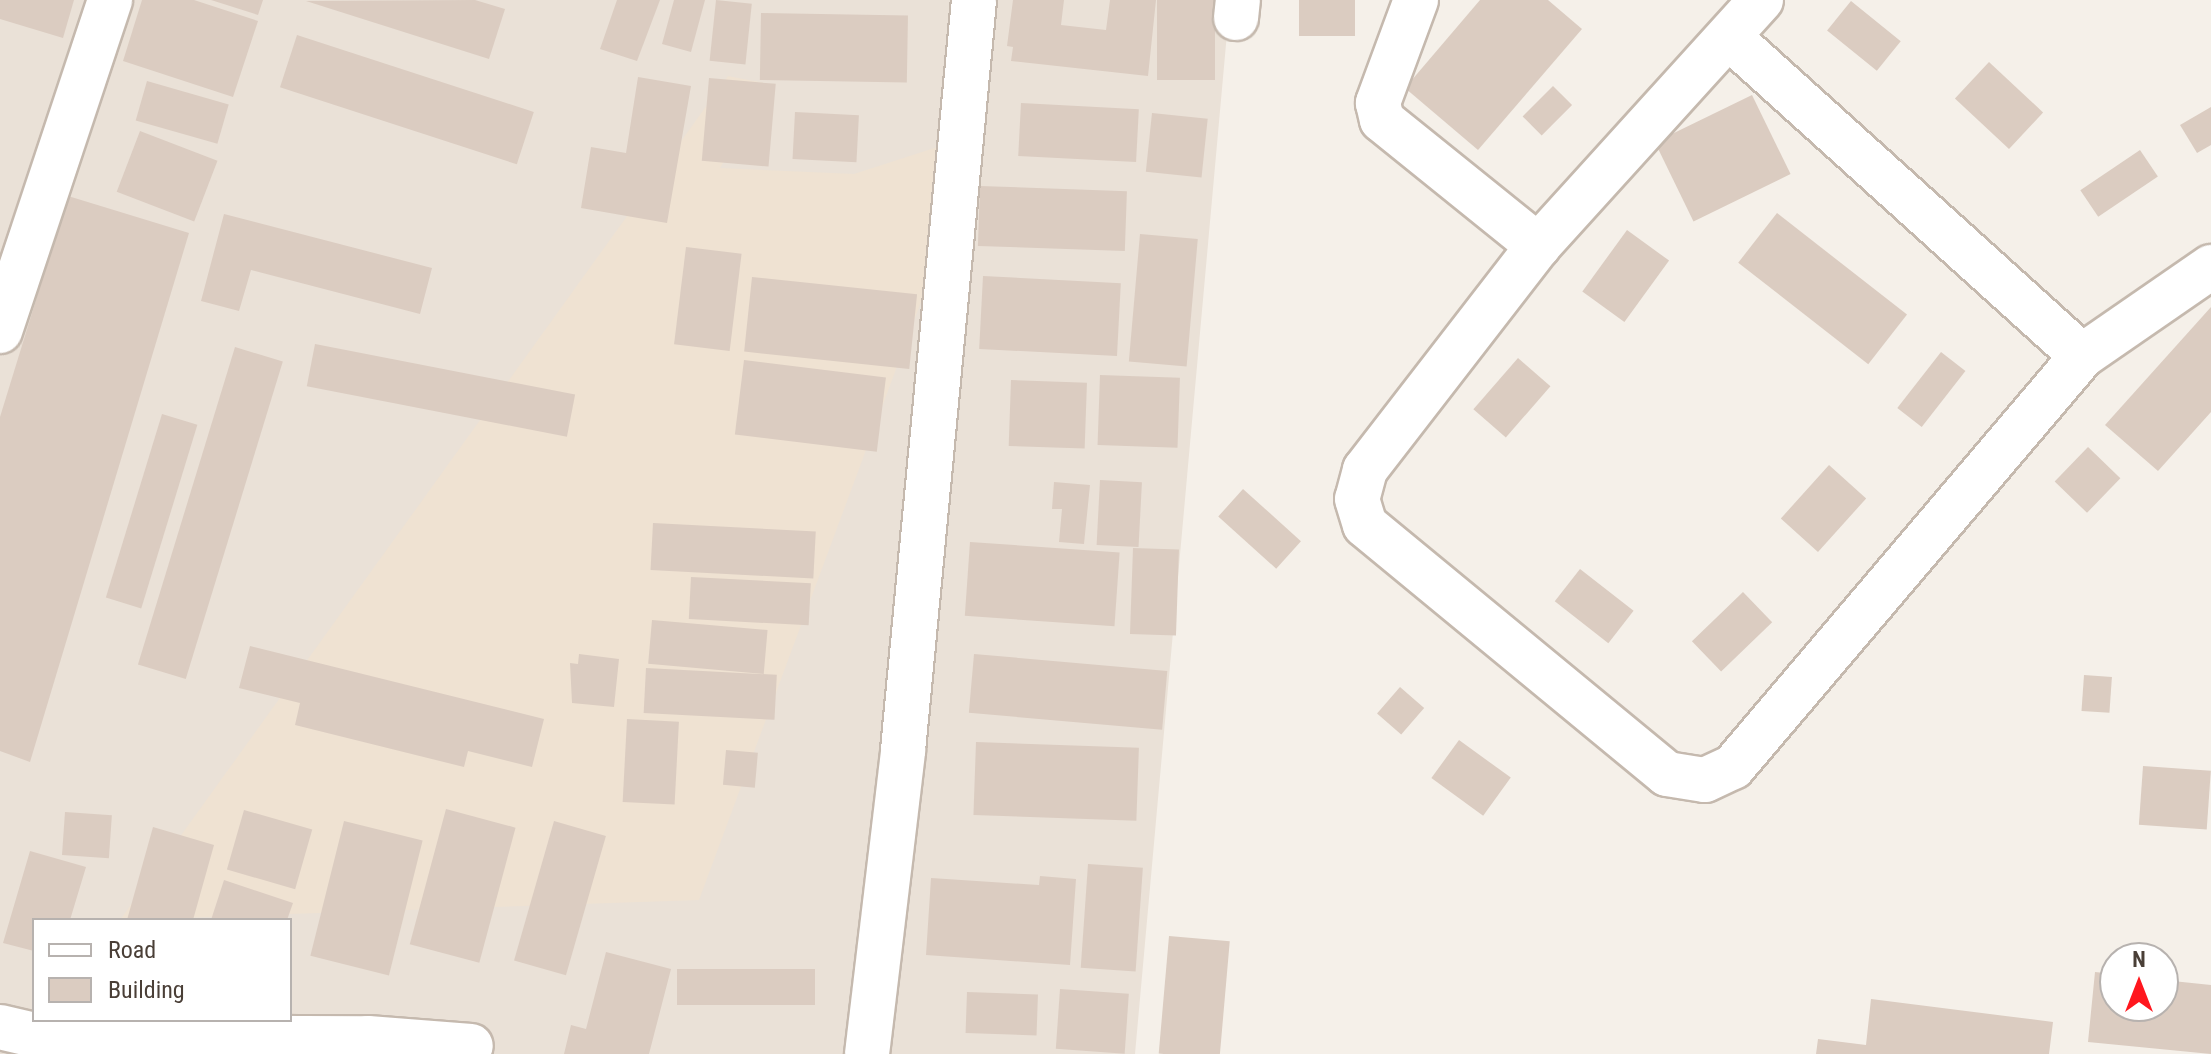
<!DOCTYPE html>
<style>
body{margin:0}
#map{position:relative;width:2211px;height:1054px;overflow:hidden;background:#f5f0e9;font-family:"Roboto Condensed",sans-serif}
div>[style]{position:absolute}
.residential>*{inset:0;background:#eae1d7}
.education>*{inset:0;background:#efe2d2}
.building>*{inset:0;background:#dbccc1;transform-origin:0 0}
.roads{filter:drop-shadow(2px 0 #c5b9ae) drop-shadow(-2px 0 #c5b9ae) drop-shadow(0 2px #c5b9ae) drop-shadow(0 -2px #c5b9ae)}
.minor>*{height:44px;margin:-22px;padding:0 22px;transform-origin:22px;border-radius:22px;background:#fff}
span{translate:-50% -50%;white-space:nowrap;text-align:center;line-height:1.15;-webkit-text-stroke:6px #fff;paint-order:stroke}
.legend{position:absolute;left:32px;top:918px;width:260px;height:104px;box-sizing:border-box;background:#fff;border:2px solid #b7b2af;margin:0;padding:10px 14px;list-style:none;font-size:24px;color:#4a3f37}
.legend li{display:flex;align-items:center;gap:16px;height:40px}
.legend b{width:40px;border:2px solid #b7b2af}
.north{position:absolute;left:2099px;top:942px;width:80px;height:80px;box-sizing:border-box;background:#fff;border:2px solid #b7b2af;border-radius:50%;rotate:0deg;font-size:22px;font-weight:700;line-height:32px;text-align:center;color:#4a3f37}
.north::after{content:'';display:block;margin:auto;width:28px;height:36px;background:#ff171e;clip-path:polygon(50% 0,100% 100%,50% 72%,0 100%)}
</style>
<div id="map">
<div class="residential">
<i style="clip-path:polygon(evenodd,0 0,1230px 0,1135px 1054px,0 1054px,0 0,34px 920px,290px 920px,290px 1020px,34px 1020px,34px 920px)"></i>
</div>
<div class="education">
<i style="clip-path:polygon(728px 76px,769px 84px,720px 168px,854px 174px,984px 132px,699px 900px,120px 920px)"></i>
</div>
<div class="building">
<i style="clip-path:polygon(0 0,74px 0,63px 38px,0 19px)"></i>
<i style="clip-path:polygon(142px 0,194px 0,258px 21px,233px 97px,123px 61px)"></i>
<i style="clip-path:polygon(211px 0,263px 0,258px 15px)"></i>
<i style="clip-path:polygon(475px 0,505px 9px,489px 59px,306px 1px)"></i>
<i style="clip-path:polygon(617px 0,660px 0,637px 61px,600px 49px)"></i>
<i style="clip-path:polygon(674px 0,705px 0,691px 52px,662px 44px)"></i>
<i style="left:716px;top:0;width:36px;height:61px;rotate:6deg"></i>
<i style="clip-path:polygon(1013px 0,1064px 0,1061px 25px,1106px 30px,1110px 0,1156px 0,1148px 76px,1011px 61px,1013px 47px,1007px 46px)"></i>
<i style="left:1157px;top:0;width:58px;height:80px"></i>
<i style="left:1299px;top:0;width:56px;height:36px"></i>
<i style="clip-path:polygon(1480px 0,1548px 0,1582px 29px,1478px 150px,1405px 88px)"></i>
<i style="left:1851px;top:1px;width:64px;height:38px;rotate:39deg"></i>
<i style="left:761px;top:13px;width:147px;height:67px;rotate:1deg"></i>
<i style="left:297px;top:35px;width:249px;height:55px;rotate:18deg"></i>
<i style="left:1989px;top:62px;width:74px;height:50px;rotate:43deg"></i>
<i style="clip-path:polygon(638px 77px,691px 86px,667px 223px,581px 208px,591px 147px,626px 153px)"></i>
<i style="left:709px;top:78px;width:67px;height:83px;rotate:5deg"></i>
<i style="left:147px;top:81px;width:85px;height:41px;rotate:16deg"></i>
<i style="left:1553px;top:86px;width:27px;height:43px;rotate:45deg"></i>
<i style="left:1752px;top:95px;width:88px;height:108px;rotate:64deg"></i>
<i style="left:1021px;top:103px;width:118px;height:53px;rotate:3deg"></i>
<i style="clip-path:polygon(2211px 107px,2211px 145px,2197px 153px,2180px 125px)"></i>
<i style="left:795px;top:112px;width:64px;height:47px;rotate:3deg"></i>
<i style="left:1152px;top:113px;width:56px;height:59px;rotate:6deg"></i>
<i style="left:140px;top:131px;width:83px;height:65px;rotate:21deg"></i>
<i style="left:2140px;top:150px;width:32px;height:72px;rotate:56deg"></i>
<i style="left:980px;top:186px;width:147px;height:60px;rotate:2deg"></i>
<i style="clip-path:polygon(68px 196px,189px 233px,30px 762px,0 751px,0 417px)"></i>
<i style="left:1777px;top:213px;width:165px;height:63px;rotate:38deg"></i>
<i style="clip-path:polygon(224px 214px,432px 268px,420px 314px,251px 270px,239px 311px,201px 301px)"></i>
<i style="left:1627px;top:230px;width:52px;height:76px;rotate:36deg"></i>
<i style="left:1140px;top:234px;width:58px;height:128px;rotate:5deg"></i>
<i style="left:686px;top:247px;width:56px;height:98px;rotate:7deg"></i>
<i style="left:983px;top:276px;width:138px;height:73px;rotate:3deg"></i>
<i style="left:752px;top:277px;width:166px;height:75px;rotate:6deg"></i>
<i style="clip-path:polygon(2211px 307px,2211px 412px,2158px 471px,2105px 425px)"></i>
<i style="left:315px;top:344px;width:265px;height:43px;rotate:11deg"></i>
<i style="left:235px;top:347px;width:50px;height:332px;rotate:17deg"></i>
<i style="left:1941px;top:352px;width:31px;height:71px;rotate:38deg"></i>
<i style="left:1518px;top:358px;width:43px;height:68px;rotate:41deg"></i>
<i style="left:744px;top:360px;width:143px;height:75px;rotate:7deg"></i>
<i style="left:1100px;top:375px;width:80px;height:70px;rotate:2deg"></i>
<i style="left:1011px;top:380px;width:76px;height:66px;rotate:2deg"></i>
<i style="left:162px;top:414px;width:37px;height:192px;rotate:17deg"></i>
<i style="left:2088px;top:447px;width:45px;height:48px;rotate:44deg"></i>
<i style="left:1829px;top:465px;width:50px;height:72px;rotate:42deg"></i>
<i style="left:1100px;top:480px;width:42px;height:65px;rotate:3deg"></i>
<i style="clip-path:polygon(1054px 482px,1090px 485px,1084px 544px,1059px 542px,1062px 509px,1052px 509px)"></i>
<i style="left:1243px;top:489px;width:78px;height:37px;rotate:42deg"></i>
<i style="left:653px;top:523px;width:163px;height:47px;rotate:3deg"></i>
<i style="left:970px;top:542px;width:150px;height:74px;rotate:4deg"></i>
<i style="left:1133px;top:548px;width:46px;height:86px;rotate:2deg"></i>
<i style="left:1580px;top:569px;width:68px;height:41px;rotate:38deg"></i>
<i style="left:691px;top:577px;width:120px;height:42px;rotate:3deg"></i>
<i style="left:1743px;top:592px;width:42px;height:71px;rotate:46deg"></i>
<i style="left:652px;top:620px;width:116px;height:44px;rotate:5deg"></i>
<i style="clip-path:polygon(250px 646px,544px 719px,532px 767px,468px 751px,464px 767px,295px 725px,300px 703px,239px 688px)"></i>
<i style="clip-path:polygon(579px 654px,619px 659px,614px 707px,572px 703px,570px 663px,578px 664px)"></i>
<i style="left:974px;top:654px;width:194px;height:59px;rotate:5deg"></i>
<i style="left:646px;top:668px;width:131px;height:45px;rotate:3deg"></i>
<i style="left:2084px;top:675px;width:28px;height:36px;rotate:4deg"></i>
<i style="left:1400px;top:687px;width:32px;height:35px;rotate:41deg"></i>
<i style="left:627px;top:719px;width:52px;height:83px;rotate:3deg"></i>
<i style="left:1459px;top:740px;width:64px;height:47px;rotate:36deg"></i>
<i style="left:976px;top:742px;width:163px;height:73px;rotate:2deg"></i>
<i style="left:726px;top:750px;width:32px;height:35px;rotate:5deg"></i>
<i style="left:2143px;top:766px;width:68px;height:59px;rotate:4deg"></i>
<i style="left:446px;top:809px;width:72px;height:140px;rotate:15deg"></i>
<i style="left:244px;top:810px;width:71px;height:62px;rotate:16deg"></i>
<i style="left:65px;top:812px;width:47px;height:43px;rotate:4deg"></i>
<i style="left:344px;top:821px;width:81px;height:139px;rotate:14deg"></i>
<i style="left:554px;top:821px;width:54px;height:145px;rotate:16deg"></i>
<i style="clip-path:polygon(153px 827px,214px 845px,193px 920px,127px 920px)"></i>
<i style="clip-path:polygon(30px 851px,86px 867px,70px 920px,34px 920px,34px 951px,3px 943px)"></i>
<i style="left:1088px;top:864px;width:55px;height:104px;rotate:4deg"></i>
<i style="clip-path:polygon(1040px 876px,1076px 879px,1070px 965px,926px 955px,931px 878px,1039px 885px)"></i>
<i style="clip-path:polygon(224px 880px,293px 903px,287px 920px,211px 920px)"></i>
<i style="left:1169px;top:936px;width:61px;height:118px;rotate:5deg"></i>
<i style="clip-path:polygon(606px 952px,671px 969px,649px 1054px,564px 1054px,571px 1025px,586px 1029px)"></i>
<i style="left:677px;top:969px;width:138px;height:36px"></i>
<i style="clip-path:polygon(2095px 972px,2115px 974px,2115px 1006px,2163px 1006px,2163px 980px,2211px 985px,2211px 1054px,2088px 1042px)"></i>
<i style="left:1060px;top:989px;width:69px;height:60px;rotate:4deg"></i>
<i style="left:967px;top:992px;width:71px;height:41px;rotate:2deg"></i>
<i style="clip-path:polygon(1871px 999px,2053px 1022px,2049px 1054px,1816px 1054px,1818px 1039px,1866px 1045px)"></i>
</div>
<div class="roads">
<div class="minor">
<i style="left:1416px;top:0;width:110px;rotate:110.3deg"></i>
<i style="left:1378px;top:103px;width:17px;rotate:77deg"></i>
<i style="left:1382px;top:120px;width:201px;rotate:38.9deg"></i>
<i style="left:1538px;top:246px;width:332px;rotate:-47.8deg"></i>
<i style="left:1236px;top:18px;width:18px;rotate:-84deg"></i>
<i style="left:1729px;top:37px;width:476px;rotate:42.1deg"></i>
<i style="left:2082px;top:356px;width:157px;rotate:-34.6deg"></i>
<i style="left:1538px;top:246px;width:283px;rotate:127.7deg"></i>
<i style="left:1365px;top:470px;width:30px;rotate:105deg"></i>
<i style="left:1357px;top:499px;width:27px;rotate:73deg"></i>
<i style="left:1365px;top:525px;width:391px;rotate:39.5deg"></i>
<i style="left:1667px;top:774px;width:38px;rotate:9deg"></i>
<i style="left:1705px;top:780px;width:31px;rotate:-25deg"></i>
<i style="left:1733px;top:767px;width:539px;rotate:-49.66deg"></i>
<i style="left:0;top:331px;width:349px;rotate:-71.6deg"></i>
<i style="left:0;top:1027px;width:44px;rotate:13.1deg"></i>
<i style="left:43px;top:1037px;width:325px;rotate:0.2deg"></i>
<i style="left:368px;top:1038px;width:103px;rotate:4.4deg"></i>
<i style="left:867px;top:1054px;width:306px;rotate:-83.2deg"></i>
<i style="left:903px;top:750px;width:753px;rotate:-84.59deg"></i>
</div>
</div>
<ul class="legend">
<li><b style="height:10px;background:#fff"></b>Road</li>
<li><b style="height:22px;background:#dbccc1"></b>Building</li>
</ul>
<div class="north">N</div>
</div>
